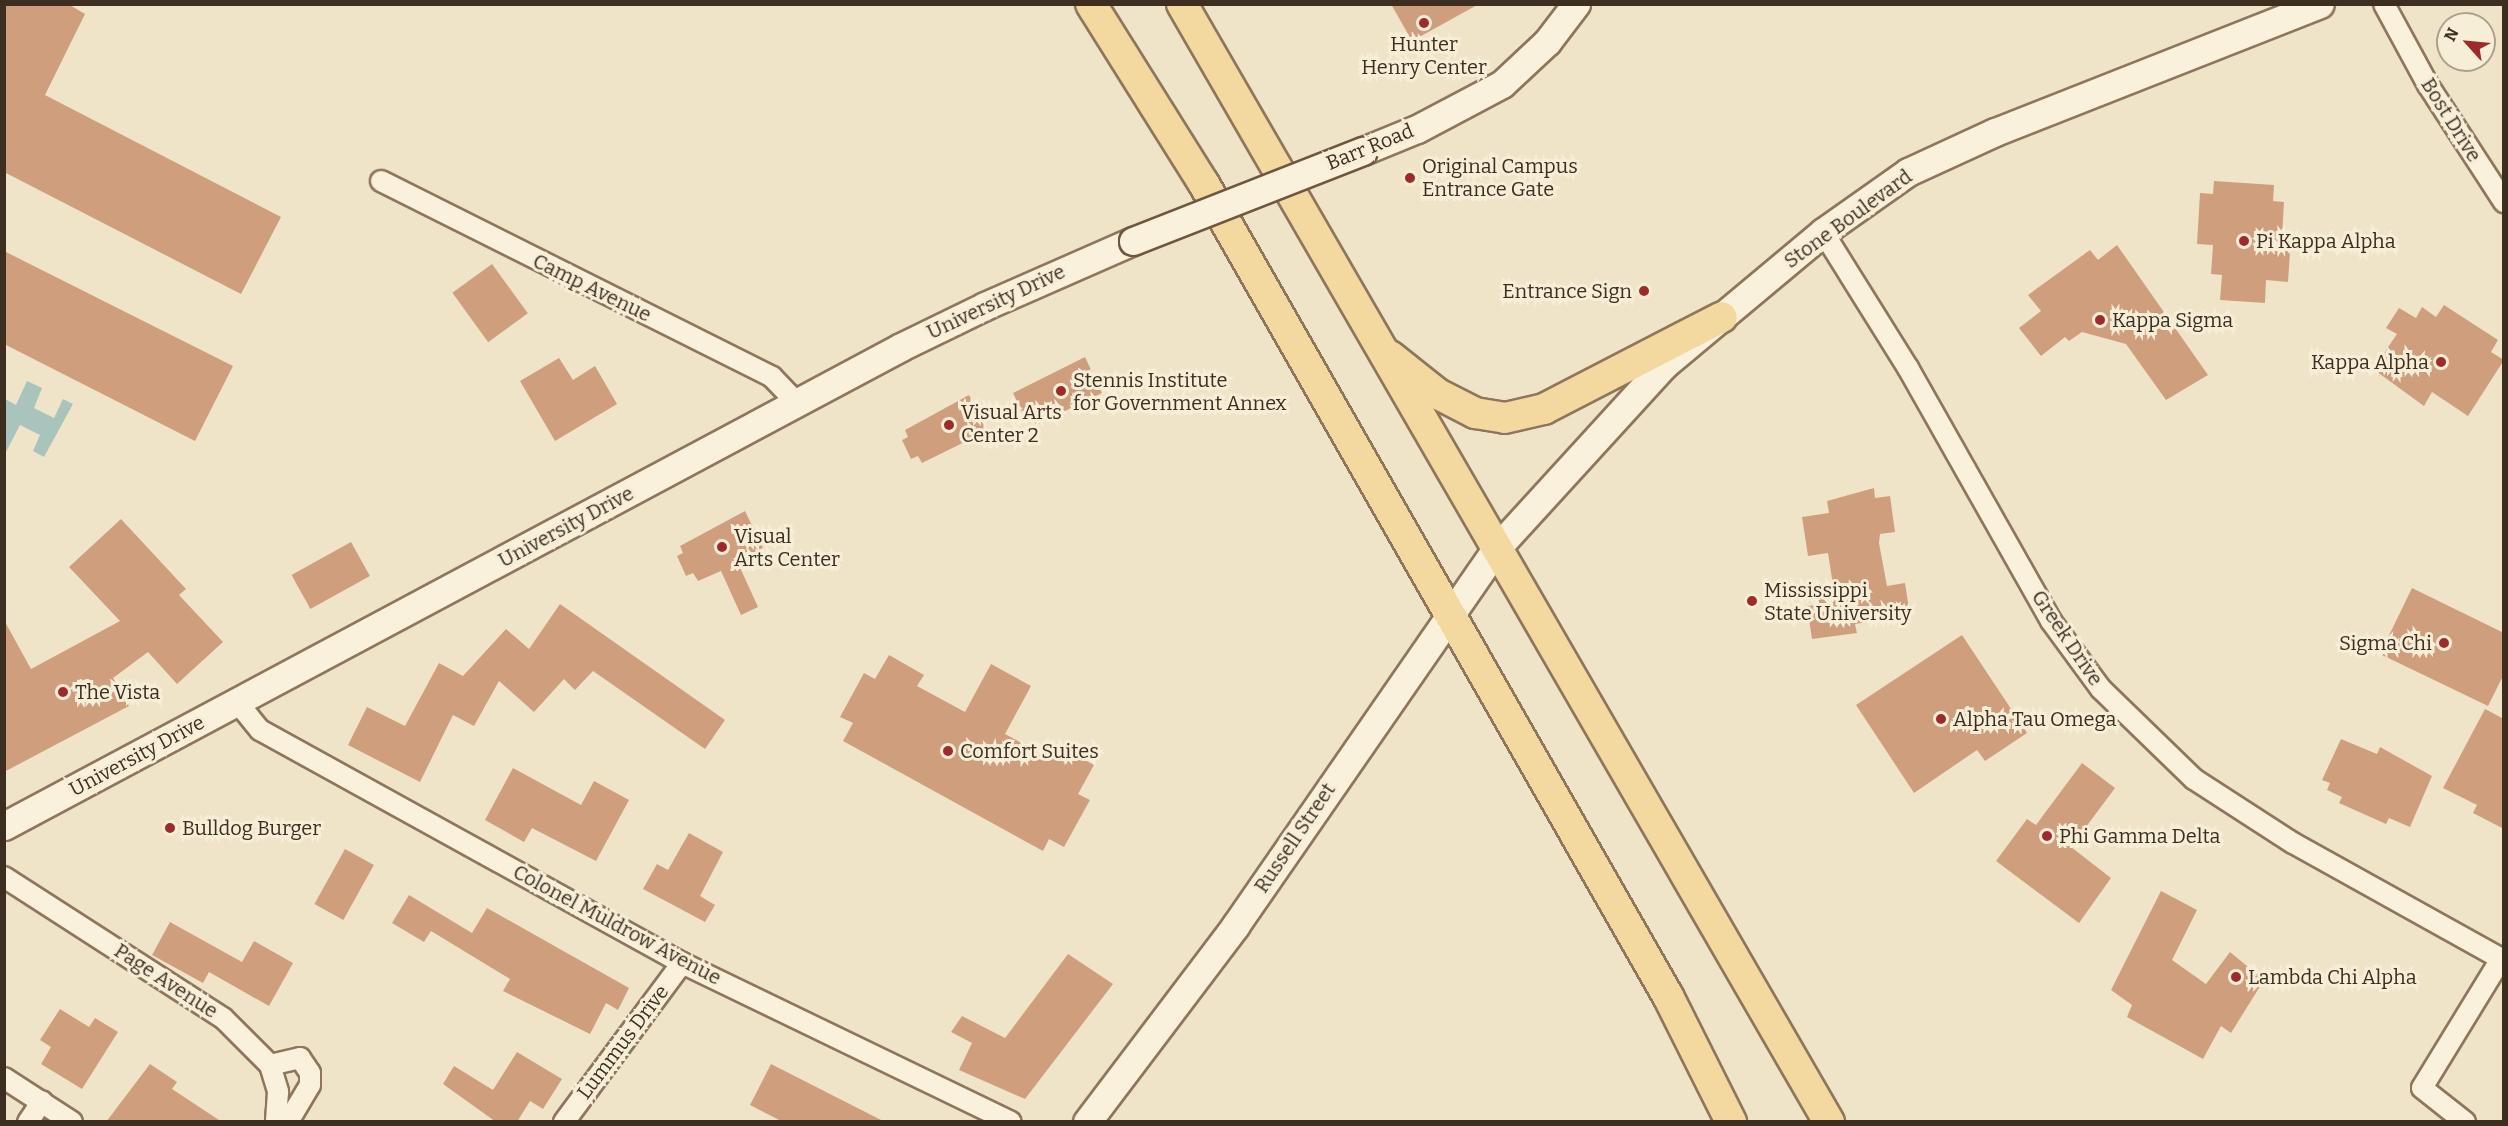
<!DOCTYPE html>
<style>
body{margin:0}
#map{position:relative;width:2508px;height:1126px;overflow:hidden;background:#f0e4c8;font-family:Bitter,serif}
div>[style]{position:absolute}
.water>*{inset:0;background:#a9c4bc}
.building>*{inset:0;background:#cf9f7d;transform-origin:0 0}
.roads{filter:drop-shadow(2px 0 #8d765c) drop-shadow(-2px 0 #8d765c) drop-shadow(0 2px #8d765c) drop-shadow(0 -2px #8d765c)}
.street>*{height:20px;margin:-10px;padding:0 10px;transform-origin:10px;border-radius:10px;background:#faf1dc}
.secondary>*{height:27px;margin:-13.5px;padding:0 13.5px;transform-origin:13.5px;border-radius:13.5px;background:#faf1dc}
.primary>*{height:30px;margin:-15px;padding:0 15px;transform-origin:15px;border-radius:15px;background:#f3d9a0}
.bridges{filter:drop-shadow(2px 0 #6f573f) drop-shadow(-2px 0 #6f573f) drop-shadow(0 2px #6f573f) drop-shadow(0 -2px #6f573f)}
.secondary-bridge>*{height:27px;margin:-13.5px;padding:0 13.5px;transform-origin:13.5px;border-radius:13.5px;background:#faf1dc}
.dots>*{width:16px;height:16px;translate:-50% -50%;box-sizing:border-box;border:3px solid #f7eed8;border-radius:50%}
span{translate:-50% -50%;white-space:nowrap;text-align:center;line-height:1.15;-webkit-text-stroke:6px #f7eed8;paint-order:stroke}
.poi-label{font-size:20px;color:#3d2e20}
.left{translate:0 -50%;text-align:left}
.right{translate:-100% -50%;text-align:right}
.street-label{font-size:20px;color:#3d2e20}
.frame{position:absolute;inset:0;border:6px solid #3d2e20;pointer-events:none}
.north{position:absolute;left:2436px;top:12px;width:60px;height:60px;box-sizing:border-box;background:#f7eed8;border:2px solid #ada18e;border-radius:50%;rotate:297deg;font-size:16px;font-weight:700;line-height:24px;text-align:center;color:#3d2e20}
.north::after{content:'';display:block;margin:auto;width:21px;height:27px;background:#9e2a2b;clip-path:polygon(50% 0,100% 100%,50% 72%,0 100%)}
</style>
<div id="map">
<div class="water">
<i style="clip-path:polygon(27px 381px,42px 388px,34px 408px,54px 418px,63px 399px,73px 404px,44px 457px,33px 451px,40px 435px,20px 425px,5px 454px,5px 399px,16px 405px)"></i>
</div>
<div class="building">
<i style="clip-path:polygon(4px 4px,68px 4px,85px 14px,45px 95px,281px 217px,241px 294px,4px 172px)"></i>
<i style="clip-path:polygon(1391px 4px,1479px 4px,1412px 41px)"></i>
<i style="clip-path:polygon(2214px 181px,2274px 185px,2273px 201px,2284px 202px,2282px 238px,2291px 238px,2288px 282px,2266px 280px,2265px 303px,2220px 300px,2222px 275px,2211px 274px,2213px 245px,2197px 244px,2200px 193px,2213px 194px)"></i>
<i style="clip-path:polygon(2117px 245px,2208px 375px,2166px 400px,2126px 344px,2082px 332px,2069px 341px,2065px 337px,2041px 356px,2019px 328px,2041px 311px,2028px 295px,2090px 250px,2098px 260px)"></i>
<i style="clip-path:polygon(4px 251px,233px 366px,195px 441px,4px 344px)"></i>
<i style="left:492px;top:264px;width:61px;height:49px;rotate:54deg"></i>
<i style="clip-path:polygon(2444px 305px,2498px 340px,2491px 352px,2504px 360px,2468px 416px,2432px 392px,2424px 406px,2373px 369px,2397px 334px,2386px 328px,2399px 308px,2416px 318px,2422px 307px,2436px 317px)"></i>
<i style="clip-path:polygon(1085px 357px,1102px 393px,1036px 425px,1032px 417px,1026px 420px,1013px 393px)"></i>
<i style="clip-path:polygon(559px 358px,573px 380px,595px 366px,617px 404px,555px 441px,520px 381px)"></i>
<i style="clip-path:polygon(969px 395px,987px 431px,922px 463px,918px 456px,911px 459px,902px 440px,908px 437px,905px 430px)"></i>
<i style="clip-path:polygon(1874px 488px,1875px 498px,1890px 496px,1895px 532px,1880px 534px,1879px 543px,1887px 586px,1905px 583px,1910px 615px,1855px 624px,1857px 633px,1812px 639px,1807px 606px,1818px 605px,1816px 595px,1834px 592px,1828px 553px,1808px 556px,1802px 517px,1829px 513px,1827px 501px)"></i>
<i style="clip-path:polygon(745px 511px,763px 548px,737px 561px,758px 607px,741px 615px,721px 571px,698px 581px,693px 573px,686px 576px,677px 556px,683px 553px,680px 546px)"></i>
<i style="clip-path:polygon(121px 519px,186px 589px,179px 595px,223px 642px,177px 684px,148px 652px,113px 678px,129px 706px,4px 772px,4px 620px,31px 669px,120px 621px,69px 567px)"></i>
<i style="left:351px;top:542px;width:39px;height:68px;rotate:61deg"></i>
<i style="clip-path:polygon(2412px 588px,2504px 633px,2504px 674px,2488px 706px,2380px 654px)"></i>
<i style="clip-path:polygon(560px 604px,725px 720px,705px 749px,593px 671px,575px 690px,564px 679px,534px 712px,499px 681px,474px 726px,453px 715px,420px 782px,348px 745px,367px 707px,405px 726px,439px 663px,463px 676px,506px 629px,529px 649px)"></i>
<i style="clip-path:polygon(1962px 635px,2027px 733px,1985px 761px,1977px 750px,1914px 793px,1856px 705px)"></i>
<i style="clip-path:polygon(889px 655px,924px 675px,917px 686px,965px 712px,991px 664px,1031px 686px,1005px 734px,1049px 758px,1056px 744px,1094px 765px,1078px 794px,1090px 800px,1064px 847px,1049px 839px,1043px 851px,843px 741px,853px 723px,840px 717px,864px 673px,875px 679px)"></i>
<i style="clip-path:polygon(2485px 709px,2504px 719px,2504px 829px,2473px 813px,2477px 805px,2443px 788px)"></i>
<i style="clip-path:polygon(2341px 739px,2377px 754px,2380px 747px,2432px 776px,2410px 827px,2389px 818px,2386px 824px,2339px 803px,2342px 797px,2327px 790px,2330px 783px,2322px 780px)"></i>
<i style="clip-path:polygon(2082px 763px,2115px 788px,2071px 847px,2111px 878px,2079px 923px,1996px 861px,2027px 819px,2036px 825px)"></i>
<i style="clip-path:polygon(513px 768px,581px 805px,594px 781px,629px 800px,596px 861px,532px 828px,524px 842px,485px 820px)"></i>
<i style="clip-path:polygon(689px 833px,723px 852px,700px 896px,715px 905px,705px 922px,643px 889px,657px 864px,668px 870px)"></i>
<i style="left:345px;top:849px;width:33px;height:63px;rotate:29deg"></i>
<i style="clip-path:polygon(2161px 891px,2197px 910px,2172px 960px,2206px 984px,2230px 952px,2264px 980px,2231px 1033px,2221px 1026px,2203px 1059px,2127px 1017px,2132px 1005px,2111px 990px)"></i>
<i style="clip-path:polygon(409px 895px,472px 933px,487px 908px,629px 988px,618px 1010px,606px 1003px,590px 1034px,503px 991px,510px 979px,431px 931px,424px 942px,392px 923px)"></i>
<i style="clip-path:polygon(170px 922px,242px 962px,254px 941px,293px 963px,269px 1006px,209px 972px,203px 983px,152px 955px)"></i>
<i style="clip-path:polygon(1068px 954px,1113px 984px,1025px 1099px,959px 1070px,972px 1043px,951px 1032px,962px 1016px,1005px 1038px)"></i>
<i style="clip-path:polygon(60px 1009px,89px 1027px,95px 1018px,118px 1032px,82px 1089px,41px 1064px,51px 1047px,40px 1040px)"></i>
<i style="clip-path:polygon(517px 1052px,562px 1079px,543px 1109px,530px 1101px,517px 1122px,496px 1122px,443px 1084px,454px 1066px,493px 1090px)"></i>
<i style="clip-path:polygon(150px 1064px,177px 1082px,172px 1089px,222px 1122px,106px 1122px)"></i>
<i style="clip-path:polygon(771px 1064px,885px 1122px,783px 1122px,750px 1105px)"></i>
</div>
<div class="roads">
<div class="street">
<i style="left:2384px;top:4px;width:92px;rotate:61.5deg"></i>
<i style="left:2428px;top:85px;width:140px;rotate:57deg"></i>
<i style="left:381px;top:181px;width:437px;rotate:26.6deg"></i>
<i style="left:772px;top:377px;width:36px;rotate:46deg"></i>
<i style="left:1823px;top:232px;width:160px;rotate:58deg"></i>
<i style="left:1908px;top:368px;width:291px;rotate:60.5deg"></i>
<i style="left:2051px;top:621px;width:84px;rotate:53.7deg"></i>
<i style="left:2101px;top:689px;width:129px;rotate:44.1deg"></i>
<i style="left:2194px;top:779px;width:118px;rotate:32.9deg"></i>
<i style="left:2293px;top:843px;width:238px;rotate:29.1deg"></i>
<i style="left:2501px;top:959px;width:151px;rotate:121.5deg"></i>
<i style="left:2422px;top:1088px;width:55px;rotate:38.3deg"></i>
<i style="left:238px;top:703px;width:35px;rotate:51deg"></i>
<i style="left:260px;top:730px;width:482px;rotate:28.9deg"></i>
<i style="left:682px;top:963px;width:365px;rotate:25.8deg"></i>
<i style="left:4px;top:877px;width:260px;rotate:32.8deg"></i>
<i style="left:223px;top:1018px;width:66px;rotate:45deg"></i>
<i style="left:270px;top:1065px;width:28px;rotate:73deg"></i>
<i style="left:278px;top:1092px;width:30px;rotate:94deg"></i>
<i style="left:270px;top:1065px;width:31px;rotate:-13deg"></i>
<i style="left:300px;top:1058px;width:18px;rotate:56deg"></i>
<i style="left:310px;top:1073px;width:12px;rotate:90deg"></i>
<i style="left:310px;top:1085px;width:43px;rotate:120.7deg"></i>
<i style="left:4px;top:1078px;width:81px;rotate:32.9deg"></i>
<i style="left:28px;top:1122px;width:25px;rotate:-56deg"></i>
<i style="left:564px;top:1122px;width:198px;rotate:-53.4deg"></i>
</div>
<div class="secondary">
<i style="left:1363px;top:151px;width:58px;rotate:-22.2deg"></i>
<i style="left:1417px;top:129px;width:96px;rotate:-27.9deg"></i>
<i style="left:1502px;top:84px;width:62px;rotate:-43deg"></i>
<i style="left:1547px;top:42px;width:48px;rotate:-52.7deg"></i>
<i style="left:4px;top:826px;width:1017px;rotate:-28.1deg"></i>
<i style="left:901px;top:347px;width:93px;rotate:-26deg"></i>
<i style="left:985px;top:306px;width:162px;rotate:-23.7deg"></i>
<i style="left:1087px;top:1122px;width:246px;rotate:-52.9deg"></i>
<i style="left:1235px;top:926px;width:459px;rotate:-55.3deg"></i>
<i style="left:1496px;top:549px;width:249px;rotate:-47.6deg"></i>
<i style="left:1664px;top:365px;width:207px;rotate:-39.9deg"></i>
<i style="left:1823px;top:232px;width:104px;rotate:-35.2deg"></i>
<i style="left:1908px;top:172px;width:96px;rotate:-24.7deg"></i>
<i style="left:1995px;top:132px;width:349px;rotate:-21.5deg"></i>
</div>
<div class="primary">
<i style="left:1091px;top:4px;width:213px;rotate:57.9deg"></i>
<i style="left:1204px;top:184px;width:935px;rotate:60.26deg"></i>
<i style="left:1668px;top:996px;width:141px;rotate:63.4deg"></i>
<i style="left:1182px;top:4px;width:1292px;rotate:59.94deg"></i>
<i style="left:1390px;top:356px;width:61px;rotate:38.4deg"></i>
<i style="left:1438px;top:394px;width:42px;rotate:27.2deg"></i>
<i style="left:1475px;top:413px;width:30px;rotate:9deg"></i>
<i style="left:1505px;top:418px;width:40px;rotate:-13deg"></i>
<i style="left:1544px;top:409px;width:200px;rotate:-27.3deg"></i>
</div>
</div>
<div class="bridges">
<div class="secondary-bridge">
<i style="left:1133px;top:241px;width:247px;rotate:-21.4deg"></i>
</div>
</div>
<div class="dots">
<i style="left:1424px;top:23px;background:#9e2a2b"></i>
<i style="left:1410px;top:178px;background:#9e2a2b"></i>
<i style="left:2244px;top:241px;background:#9e2a2b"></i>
<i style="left:1644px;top:291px;background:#9e2a2b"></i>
<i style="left:2100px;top:320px;background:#9e2a2b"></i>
<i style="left:2441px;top:362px;background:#9e2a2b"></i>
<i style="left:1061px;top:391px;background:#9e2a2b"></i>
<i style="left:949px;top:425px;background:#9e2a2b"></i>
<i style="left:722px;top:547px;background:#9e2a2b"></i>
<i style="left:1752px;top:601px;background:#9e2a2b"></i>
<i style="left:2444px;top:643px;background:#9e2a2b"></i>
<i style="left:63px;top:692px;background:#9e2a2b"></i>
<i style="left:1941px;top:719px;background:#9e2a2b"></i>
<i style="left:948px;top:751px;background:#9e2a2b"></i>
<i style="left:170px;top:828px;background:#9e2a2b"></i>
<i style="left:2047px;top:836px;background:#9e2a2b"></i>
<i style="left:2236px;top:977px;background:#9e2a2b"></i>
</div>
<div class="poi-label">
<span style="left:1424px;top:56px">Hunter<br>Henry Center</span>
<span class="left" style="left:1422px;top:178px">Original Campus<br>Entrance Gate</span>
<span class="left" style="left:2256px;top:241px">Pi Kappa Alpha</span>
<span class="right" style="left:1632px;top:291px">Entrance Sign</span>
<span class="left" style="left:2112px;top:320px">Kappa Sigma</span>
<span class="right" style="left:2429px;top:362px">Kappa Alpha</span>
<span class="left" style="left:1073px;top:392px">Stennis Institute<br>for Government Annex</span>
<span class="left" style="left:961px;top:424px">Visual Arts<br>Center 2</span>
<span class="left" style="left:734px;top:548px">Visual<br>Arts Center</span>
<span class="left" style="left:1764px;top:602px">Mississippi<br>State University</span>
<span class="right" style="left:2432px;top:643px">Sigma Chi</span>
<span class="left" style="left:75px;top:692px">The Vista</span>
<span class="left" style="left:1953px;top:719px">Alpha Tau Omega</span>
<span class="left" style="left:960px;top:751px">Comfort Suites</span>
<span class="left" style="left:182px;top:828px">Bulldog Burger</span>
<span class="left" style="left:2059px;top:836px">Phi Gamma Delta</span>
<span class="left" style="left:2248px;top:977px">Lambda Chi Alpha</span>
</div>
<div class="street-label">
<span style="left:2451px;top:120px;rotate:58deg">Bost Drive</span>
<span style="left:1370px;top:147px;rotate:-22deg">Barr Road</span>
<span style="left:1848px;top:219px;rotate:-36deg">Stone Boulevard</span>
<span style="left:592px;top:288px;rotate:26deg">Camp Avenue</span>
<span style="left:996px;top:302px;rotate:-25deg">University Drive</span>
<span style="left:566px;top:527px;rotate:-28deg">University Drive</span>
<span style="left:2067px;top:638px;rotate:56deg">Greek Drive</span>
<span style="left:137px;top:756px;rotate:-28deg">University Drive</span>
<span style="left:1295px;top:838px;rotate:-56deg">Russell Street</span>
<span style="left:617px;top:925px;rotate:28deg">Colonel Muldrow Avenue</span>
<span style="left:166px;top:981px;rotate:33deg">Page Avenue</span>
<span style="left:623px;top:1042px;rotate:-53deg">Lummus Drive</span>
</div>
<div class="frame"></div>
<div class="north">N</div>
</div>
